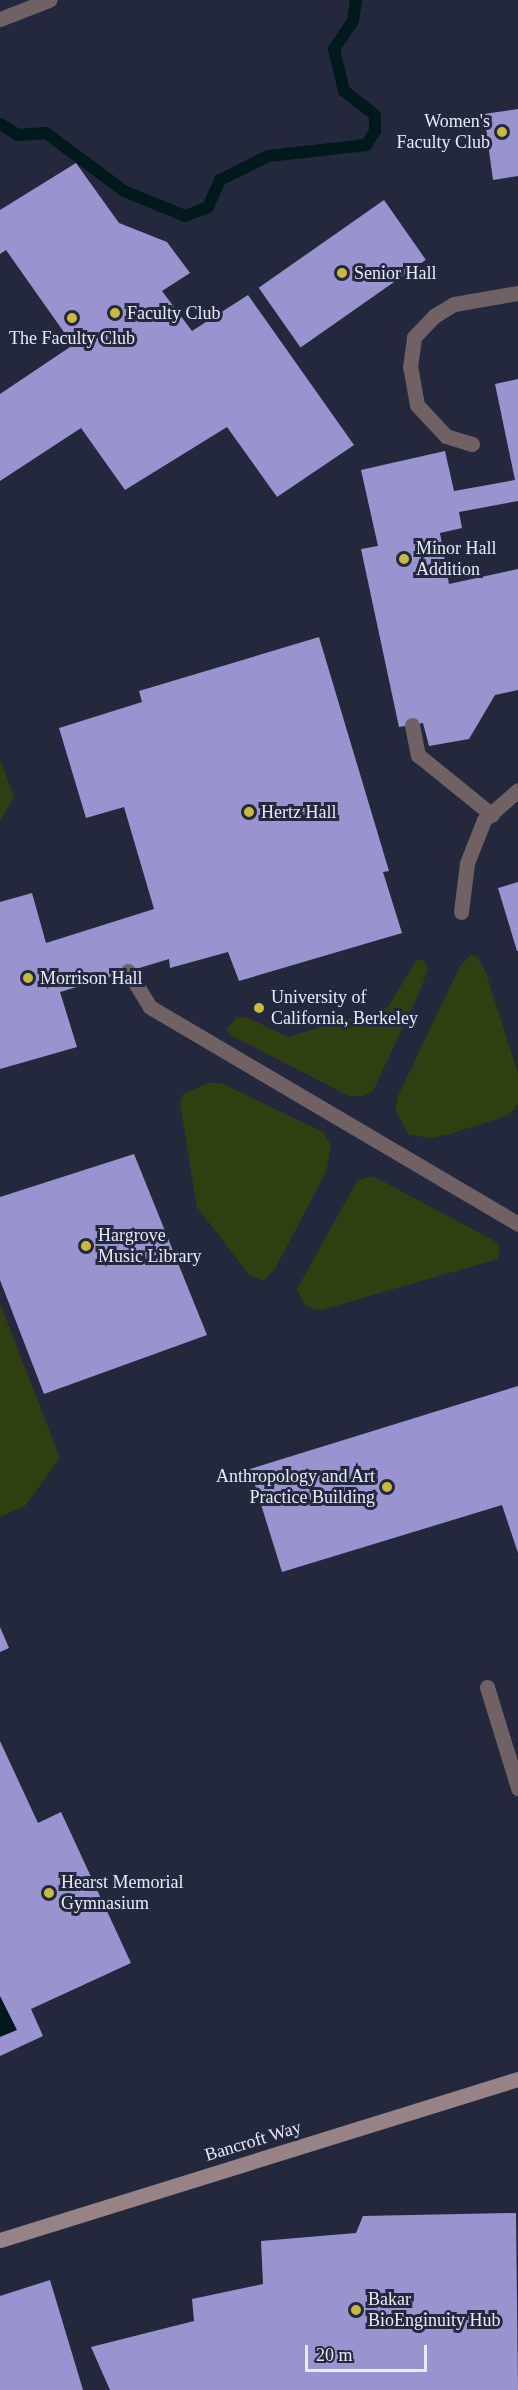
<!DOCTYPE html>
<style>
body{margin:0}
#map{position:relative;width:518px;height:2390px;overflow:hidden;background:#24283d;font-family:Georgia,serif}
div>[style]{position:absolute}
.green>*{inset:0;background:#2f3f10}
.water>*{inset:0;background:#001a1c}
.stream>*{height:12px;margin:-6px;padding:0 6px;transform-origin:6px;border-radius:6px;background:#001a1c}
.building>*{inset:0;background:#9993d0;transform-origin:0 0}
.lane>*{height:15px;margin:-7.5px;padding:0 7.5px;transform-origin:7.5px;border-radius:7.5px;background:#706264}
.street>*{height:15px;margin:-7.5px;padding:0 7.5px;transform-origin:7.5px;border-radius:7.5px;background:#706264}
.secondary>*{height:15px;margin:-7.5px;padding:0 7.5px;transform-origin:7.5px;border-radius:7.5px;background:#978285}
.dots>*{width:16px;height:16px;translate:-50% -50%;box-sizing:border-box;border:3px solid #24283d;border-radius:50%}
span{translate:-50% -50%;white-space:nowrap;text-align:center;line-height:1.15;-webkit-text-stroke:6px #24283d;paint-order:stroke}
.poi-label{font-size:18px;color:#e8ebfa}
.right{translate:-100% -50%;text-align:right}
.left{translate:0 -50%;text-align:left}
.street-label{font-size:18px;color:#e8ebfa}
.scale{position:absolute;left:305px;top:2345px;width:122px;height:27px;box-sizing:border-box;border:3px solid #e8ebfa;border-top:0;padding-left:8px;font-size:18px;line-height:21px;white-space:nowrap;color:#e8ebfa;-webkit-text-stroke:4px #24283d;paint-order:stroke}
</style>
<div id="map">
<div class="green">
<i style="clip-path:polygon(0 759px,14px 797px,0 821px)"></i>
<i style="clip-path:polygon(471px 955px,478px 957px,486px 973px,518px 1074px,518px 1104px,509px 1115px,450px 1134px,431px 1138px,409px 1135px,395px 1109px,398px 1096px,460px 966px)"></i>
<i style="clip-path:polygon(417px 959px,424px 961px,428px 969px,420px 991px,373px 1091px,363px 1096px,349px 1096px,230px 1035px,227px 1029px,237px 1017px,248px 1018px,288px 1037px,388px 1007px)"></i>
<i style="clip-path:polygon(208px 1083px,221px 1083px,323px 1132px,331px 1145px,326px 1172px,276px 1267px,264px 1281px,249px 1275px,197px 1207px,180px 1104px,183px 1094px)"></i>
<i style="clip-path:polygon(373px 1176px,493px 1240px,500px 1247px,498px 1259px,321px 1310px,306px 1307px,297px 1289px,357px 1181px)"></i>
<i style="clip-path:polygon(0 1303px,60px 1458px,25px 1506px,0 1517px)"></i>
</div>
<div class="water">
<i style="clip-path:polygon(2px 1995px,17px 2030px,0 2037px,0 1996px)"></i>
</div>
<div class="stream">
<i style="left:0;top:124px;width:21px;rotate:31deg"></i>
<i style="left:18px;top:135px;width:28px;rotate:-4deg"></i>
<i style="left:46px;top:133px;width:97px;rotate:36.6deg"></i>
<i style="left:124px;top:191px;width:66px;rotate:22.3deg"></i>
<i style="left:185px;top:216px;width:25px;rotate:-21deg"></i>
<i style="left:208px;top:207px;width:30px;rotate:-66deg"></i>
<i style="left:220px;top:180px;width:54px;rotate:-26.6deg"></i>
<i style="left:268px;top:156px;width:99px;rotate:-6.4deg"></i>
<i style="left:366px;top:145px;width:17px;rotate:-57deg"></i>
<i style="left:375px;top:131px;width:16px;rotate:-90deg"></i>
<i style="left:375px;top:115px;width:39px;rotate:-142deg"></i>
<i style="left:344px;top:91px;width:43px;rotate:-103.4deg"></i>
<i style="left:334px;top:49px;width:34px;rotate:-56deg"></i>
<i style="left:353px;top:21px;width:21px;rotate:-82deg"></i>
</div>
<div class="building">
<i style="clip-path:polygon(518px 109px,518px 176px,493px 180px,484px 114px)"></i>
<i style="clip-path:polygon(76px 163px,119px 223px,167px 242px,190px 273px,162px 291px,192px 331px,248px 295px,354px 445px,277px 497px,227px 427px,125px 490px,81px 428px,0 481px,0 394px,73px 345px,6px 250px,0 254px,0 210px)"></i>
<i style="left:384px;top:200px;width:73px;height:153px;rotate:55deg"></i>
<i style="clip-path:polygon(518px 379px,518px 501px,459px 512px,462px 528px,440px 533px,449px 584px,518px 569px,518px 690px,495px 695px,469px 739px,429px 746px,423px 723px,399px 727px,361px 549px,378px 546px,361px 470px,445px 451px,454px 491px,515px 480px,495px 384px)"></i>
<i style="clip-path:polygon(319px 637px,389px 871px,383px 872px,402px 933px,239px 981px,228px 952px,170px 968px,169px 959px,60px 992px,77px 1047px,0 1069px,0 902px,32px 893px,46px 943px,154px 909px,124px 807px,86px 818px,59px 728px,142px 702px,139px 691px)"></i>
<i style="clip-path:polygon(518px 882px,518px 951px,517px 951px,498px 888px)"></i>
<i style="clip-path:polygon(134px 1154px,207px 1335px,44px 1394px,0 1280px,0 1197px)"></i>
<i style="clip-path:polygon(518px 1386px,518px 1553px,502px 1505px,282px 1572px,250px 1469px)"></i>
<i style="clip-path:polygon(0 1627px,9px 1648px,0 1652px)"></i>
<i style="clip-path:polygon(0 1741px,38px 1823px,61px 1812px,131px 1963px,31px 2009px,43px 2036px,0 2056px,0 2037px,17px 2030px,0 1996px)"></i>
<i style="clip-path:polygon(516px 2213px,518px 2390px,110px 2390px,91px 2347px,194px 2321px,192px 2299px,263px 2284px,261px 2241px,356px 2233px,363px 2216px)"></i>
<i style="clip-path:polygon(50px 2280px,83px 2390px,0 2390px,0 2296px)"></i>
</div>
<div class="lane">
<i style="left:0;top:19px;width:53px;rotate:-21.2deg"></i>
<i style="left:472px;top:444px;width:27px;rotate:-163deg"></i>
<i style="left:446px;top:436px;width:42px;rotate:-133.1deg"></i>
<i style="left:417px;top:405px;width:39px;rotate:-100deg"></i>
<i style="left:410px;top:367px;width:30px;rotate:-82deg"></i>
<i style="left:414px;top:337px;width:29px;rotate:-46deg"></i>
<i style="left:434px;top:316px;width:23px;rotate:-31deg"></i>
<i style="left:454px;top:304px;width:65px;rotate:-9.8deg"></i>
<i style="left:412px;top:725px;width:31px;rotate:79deg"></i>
<i style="left:418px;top:755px;width:95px;rotate:39deg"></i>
<i style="left:461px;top:912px;width:49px;rotate:-83deg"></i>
<i style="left:467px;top:863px;width:46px;rotate:-68.4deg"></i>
<i style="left:484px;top:820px;width:45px;rotate:-41.4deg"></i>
<i style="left:487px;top:1687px;width:106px;rotate:72.9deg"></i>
</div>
<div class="street">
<i style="left:128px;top:971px;width:42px;rotate:58.6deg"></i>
<i style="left:150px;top:1007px;width:427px;rotate:30.5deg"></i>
</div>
<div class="secondary">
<i style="left:0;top:2240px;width:542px;rotate:-17.27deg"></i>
</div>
<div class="dots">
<i style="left:502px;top:132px;background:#c8bb3b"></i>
<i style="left:342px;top:273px;background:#c8bb3b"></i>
<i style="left:115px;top:313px;background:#c8bb3b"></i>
<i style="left:72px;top:318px;background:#c8bb3b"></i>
<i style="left:404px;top:559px;background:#c8bb3b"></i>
<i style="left:249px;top:812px;background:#c8bb3b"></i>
<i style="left:28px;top:978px;background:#c8bb3b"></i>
<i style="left:259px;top:1008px;background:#c8bb3b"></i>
<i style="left:86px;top:1246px;background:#c8bb3b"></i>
<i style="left:387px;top:1487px;background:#c8bb3b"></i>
<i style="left:49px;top:1893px;background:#c8bb3b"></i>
<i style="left:356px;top:2310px;background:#c8bb3b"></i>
</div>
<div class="poi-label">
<span class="right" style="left:490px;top:132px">Women's<br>Faculty Club</span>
<span class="left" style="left:354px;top:273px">Senior Hall</span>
<span class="left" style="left:127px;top:313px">Faculty Club</span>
<span style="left:72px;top:338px">The Faculty Club</span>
<span class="left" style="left:416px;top:559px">Minor Hall<br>Addition</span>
<span class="left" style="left:261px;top:812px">Hertz Hall</span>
<span class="left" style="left:40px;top:978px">Morrison Hall</span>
<span class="left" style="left:271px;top:1008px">University of<br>California, Berkeley</span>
<span class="left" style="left:98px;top:1246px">Hargrove<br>Music Library</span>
<span class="right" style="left:375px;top:1487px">Anthropology and Art<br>Practice Building</span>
<span class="left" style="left:61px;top:1893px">Hearst Memorial<br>Gymnasium</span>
<span class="left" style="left:368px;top:2310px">Bakar<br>BioEnginuity Hub</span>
</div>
<div class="street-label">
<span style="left:253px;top:2141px;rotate:-17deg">Bancroft Way</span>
</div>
<div class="scale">20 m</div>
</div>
